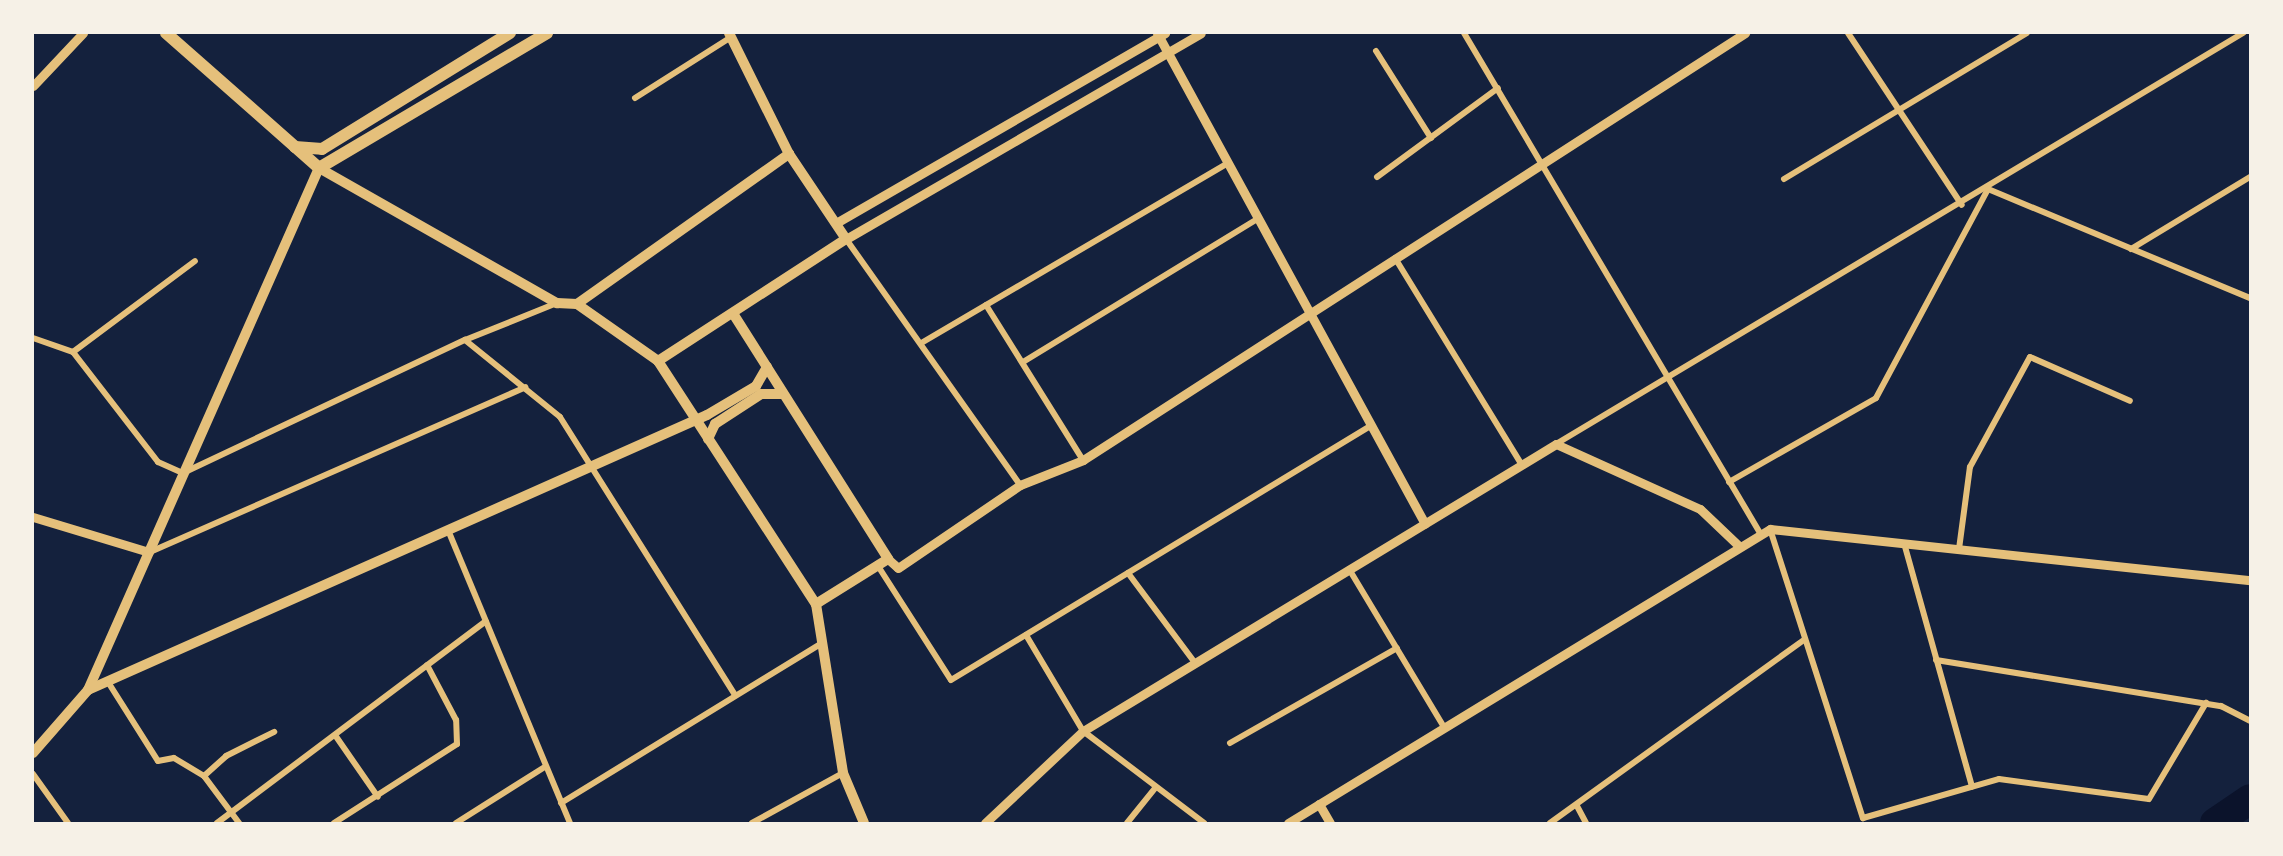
<!DOCTYPE html>
<style>
body{margin:0}
#map{position:relative;width:2283px;height:856px;overflow:hidden;background:#14213d;font-family:"Noto Sans",sans-serif}
div>[style]{position:absolute}
.river>*{height:30px;margin:-15px;padding:0 15px;transform-origin:15px;border-radius:15px;background:#0b132b}
.minor>*{height:6px;margin:-3px;padding:0 3px;transform-origin:3px;border-radius:3px;background:#e5c07b}
.tertiary>*{height:9px;margin:-4.5px;padding:0 4.5px;transform-origin:4.5px;border-radius:4.5px;background:#e5c07b}
.secondary>*{height:10px;margin:-5px;padding:0 5px;transform-origin:5px;border-radius:5px;background:#e5c07b}
.primary>*{height:12px;margin:-6px;padding:0 6px;transform-origin:6px;border-radius:6px;background:#e5c07b}
span{translate:-50% -50%;white-space:nowrap;text-align:center;line-height:1.15;-webkit-text-stroke:6px #f6f1e7;paint-order:stroke}
.frame{position:absolute;inset:0;border:34px solid #f6f1e7;pointer-events:none}
</style>
<div id="map">
<div class="river">
<i style="left:2215px;top:823px;width:42px;rotate:-34.4deg"></i>
</div>
<div class="minor">
<i style="left:1464px;top:33px;width:581px;rotate:59.37deg"></i>
<i style="left:1848px;top:33px;width:206px;rotate:56.5deg"></i>
<i style="left:1376px;top:51px;width:103px;rotate:57.7deg"></i>
<i style="left:635px;top:98px;width:114px;rotate:-32.4deg"></i>
<i style="left:1377px;top:177px;width:150px;rotate:-36.3deg"></i>
<i style="left:1784px;top:179px;width:283px;rotate:-31deg"></i>
<i style="left:846px;top:239px;width:301px;rotate:54.7deg"></i>
<i style="left:2131px;top:249px;width:139px;rotate:-31.2deg"></i>
<i style="left:1395px;top:258px;width:243px;rotate:58.5deg"></i>
<i style="left:986px;top:305px;width:183px;rotate:58deg"></i>
<i style="left:33px;top:338px;width:42px;rotate:19.3deg"></i>
<i style="left:73px;top:352px;width:139px;rotate:52.3deg"></i>
<i style="left:158px;top:462px;width:27px;rotate:24deg"></i>
<i style="left:183px;top:473px;width:312px;rotate:-25.3deg"></i>
<i style="left:465px;top:340px;width:99px;rotate:-21.9deg"></i>
<i style="left:465px;top:340px;width:122px;rotate:39deg"></i>
<i style="left:560px;top:417px;width:328px;rotate:57.8deg"></i>
<i style="left:923px;top:342px;width:351px;rotate:-30.4deg"></i>
<i style="left:73px;top:352px;width:152px;rotate:-36.7deg"></i>
<i style="left:1023px;top:362px;width:274px;rotate:-31.4deg"></i>
<i style="left:1556px;top:444px;width:801px;rotate:-30.89deg"></i>
<i style="left:1729px;top:482px;width:169px;rotate:-29.7deg"></i>
<i style="left:1876px;top:398px;width:237px;rotate:-61.8deg"></i>
<i style="left:1988px;top:189px;width:284px;rotate:22.6deg"></i>
<i style="left:1770px;top:529px;width:304px;rotate:72.2deg"></i>
<i style="left:448px;top:530px;width:317px;rotate:67.4deg"></i>
<i style="left:1904px;top:543px;width:253px;rotate:74.4deg"></i>
<i style="left:1959px;top:549px;width:83px;rotate:-82.4deg"></i>
<i style="left:1970px;top:467px;width:125px;rotate:-61.4deg"></i>
<i style="left:2030px;top:357px;width:109px;rotate:23.7deg"></i>
<i style="left:150px;top:552px;width:410px;rotate:-23.7deg"></i>
<i style="left:878px;top:566px;width:135px;rotate:57.4deg"></i>
<i style="left:951px;top:680px;width:490px;rotate:-31.2deg"></i>
<i style="left:1349px;top:569px;width:184px;rotate:59deg"></i>
<i style="left:1128px;top:573px;width:112px;rotate:53.3deg"></i>
<i style="left:1026px;top:635px;width:112px;rotate:59.3deg"></i>
<i style="left:1083px;top:731px;width:152px;rotate:37.2deg"></i>
<i style="left:1936px;top:660px;width:289px;rotate:9.2deg"></i>
<i style="left:2221px;top:706px;width:33px;rotate:27deg"></i>
<i style="left:108px;top:682px;width:93px;rotate:57.7deg"></i>
<i style="left:158px;top:761px;width:16px;rotate:-11deg"></i>
<i style="left:174px;top:758px;width:35px;rotate:31deg"></i>
<i style="left:204px;top:776px;width:59px;rotate:53.3deg"></i>
<i style="left:335px;top:735px;width:75px;rotate:55.3deg"></i>
<i style="left:1230px;top:743px;width:192px;rotate:-29.6deg"></i>
<i style="left:33px;top:774px;width:60px;rotate:54.5deg"></i>
<i style="left:204px;top:776px;width:30px;rotate:-42deg"></i>
<i style="left:226px;top:756px;width:54px;rotate:-26.6deg"></i>
<i style="left:561px;top:803px;width:306px;rotate:-31.5deg"></i>
<i style="left:1577px;top:806px;width:19px;rotate:62deg"></i>
<i style="left:1863px;top:818px;width:141px;rotate:-16deg"></i>
<i style="left:1999px;top:779px;width:151px;rotate:7.6deg"></i>
<i style="left:2149px;top:799px;width:112px;rotate:-59.3deg"></i>
<i style="left:217px;top:823px;width:336px;rotate:-36.9deg"></i>
<i style="left:334px;top:823px;width:146px;rotate:-32.7deg"></i>
<i style="left:457px;top:744px;width:24px;rotate:-92deg"></i>
<i style="left:456px;top:720px;width:62px;rotate:-117.8deg"></i>
<i style="left:456px;top:823px;width:103px;rotate:-32.3deg"></i>
<i style="left:752px;top:823px;width:104px;rotate:-28.8deg"></i>
<i style="left:1127px;top:823px;width:46px;rotate:-51.1deg"></i>
<i style="left:1550px;top:823px;width:314px;rotate:-35.8deg"></i>
</div>
<div class="tertiary">
<i style="left:1157px;top:33px;width:559px;rotate:61.37deg"></i>
<i style="left:33px;top:86px;width:73px;rotate:-46.7deg"></i>
<i style="left:836px;top:223px;width:380px;rotate:-30deg"></i>
<i style="left:846px;top:239px;width:410px;rotate:-30.1deg"></i>
<i style="left:33px;top:517px;width:121px;rotate:16.8deg"></i>
<i style="left:888px;top:559px;width:13px;rotate:42deg"></i>
<i style="left:898px;top:568px;width:148px;rotate:-34.2deg"></i>
<i style="left:1020px;top:485px;width:68px;rotate:-21.6deg"></i>
<i style="left:1083px;top:460px;width:788px;rotate:-32.82deg"></i>
<i style="left:1319px;top:804px;width:22px;rotate:60deg"></i>
<i style="left:985px;top:823px;width:134px;rotate:-43.2deg"></i>
<i style="left:1083px;top:731px;width:553px;rotate:-31.25deg"></i>
<i style="left:1556px;top:444px;width:158px;rotate:24.3deg"></i>
<i style="left:1700px;top:509px;width:54px;rotate:43.5deg"></i>
<i style="left:1288px;top:823px;width:565px;rotate:-31.38deg"></i>
<i style="left:1770px;top:529px;width:483px;rotate:6.1deg"></i>
</div>
<div class="secondary">
<i style="left:577px;top:304px;width:260px;rotate:-35.3deg"></i>
<i style="left:734px;top:315px;width:289px;rotate:57.7deg"></i>
<i style="left:888px;top:559px;width:85px;rotate:148deg"></i>
<i style="left:658px;top:361px;width:224px;rotate:-33deg"></i>
<i style="left:846px;top:239px;width:102px;rotate:-123.8deg"></i>
<i style="left:789px;top:154px;width:135px;rotate:-116.4deg"></i>
<i style="left:708px;top:439px;width:17px;rotate:-65deg"></i>
<i style="left:715px;top:424px;width:55px;rotate:-33.1deg"></i>
<i style="left:761px;top:394px;width:22px"></i>
<i style="left:88px;top:690px;width:571px;rotate:-66.13deg"></i>
<i style="left:319px;top:168px;width:274px;rotate:29.6deg"></i>
<i style="left:557px;top:303px;width:20px;rotate:3deg"></i>
<i style="left:577px;top:304px;width:99px;rotate:35.1deg"></i>
<i style="left:658px;top:361px;width:290px;rotate:57deg"></i>
<i style="left:816px;top:604px;width:171px;rotate:80.9deg"></i>
<i style="left:843px;top:773px;width:54px;rotate:67.2deg"></i>
<i style="left:33px;top:753px;width:84px;rotate:-48.9deg"></i>
<i style="left:88px;top:690px;width:677px;rotate:-23.95deg"></i>
<i style="left:707px;top:415px;width:57px;rotate:-30.6deg"></i>
<i style="left:756px;top:386px;width:22px;rotate:-60deg"></i>
</div>
<div class="primary">
<i style="left:166px;top:33px;width:204px;rotate:41.4deg"></i>
<i style="left:319px;top:168px;width:265px;rotate:-30.6deg"></i>
<i style="left:295px;top:147px;width:27px;rotate:4deg"></i>
<i style="left:322px;top:149px;width:221px;rotate:-31.7deg"></i>
</div>
<div class="frame"></div>
</div>
